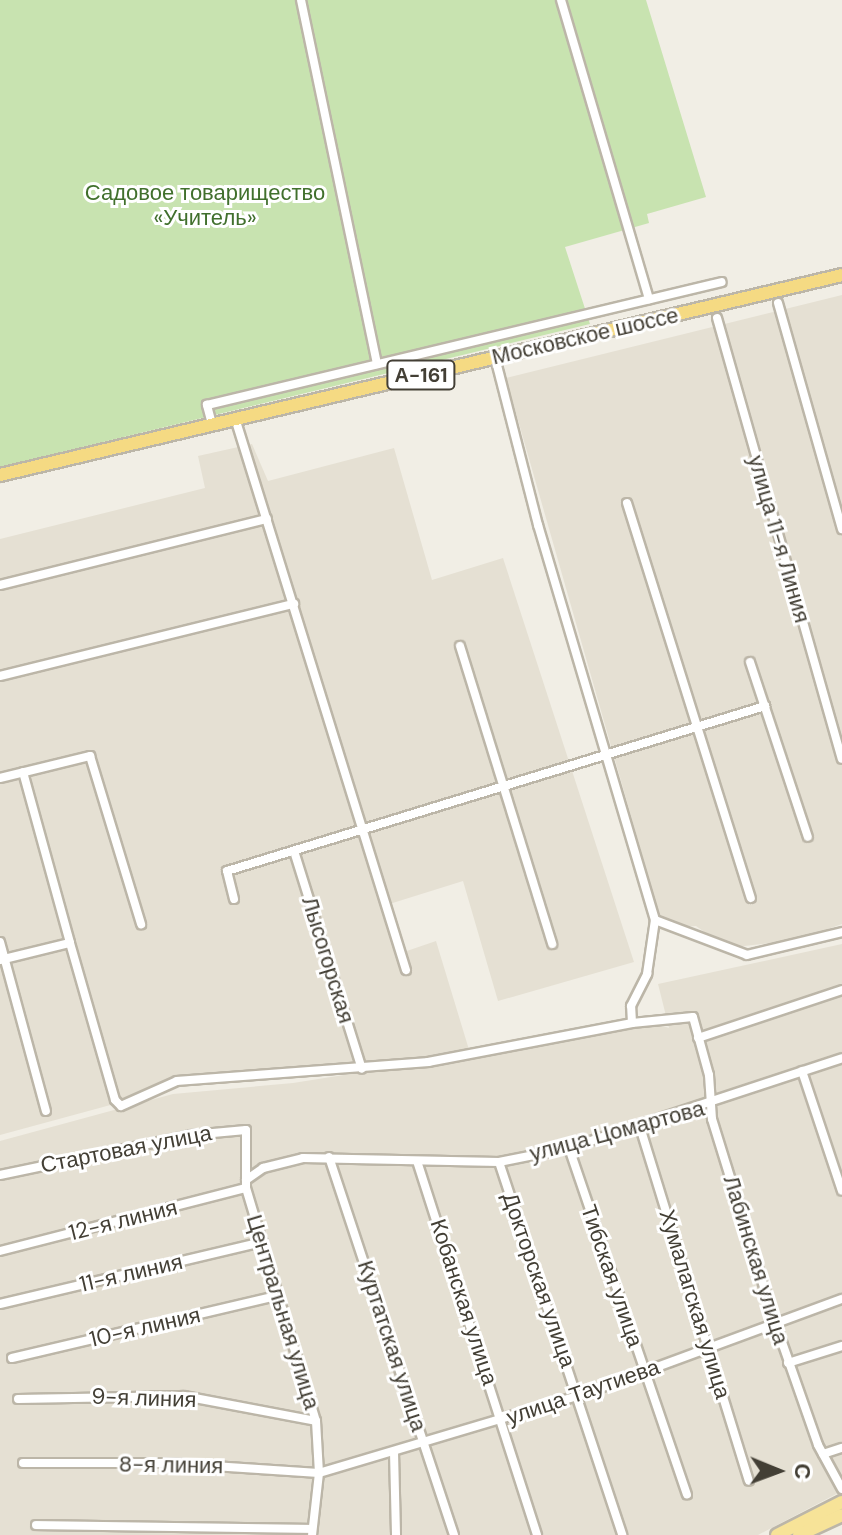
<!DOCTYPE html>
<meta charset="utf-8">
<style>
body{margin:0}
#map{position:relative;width:842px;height:1535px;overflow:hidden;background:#f1eee5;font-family:"DM Sans",sans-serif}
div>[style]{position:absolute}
.residential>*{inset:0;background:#e5e0d3}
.green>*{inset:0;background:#c8e3b0}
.roads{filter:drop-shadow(2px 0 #bcb6a8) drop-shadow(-2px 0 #bcb6a8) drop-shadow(0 2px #bcb6a8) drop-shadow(0 -2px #bcb6a8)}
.minor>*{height:8px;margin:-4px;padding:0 4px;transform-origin:4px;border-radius:4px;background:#fff}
.primary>*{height:12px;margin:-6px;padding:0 6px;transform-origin:6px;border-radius:6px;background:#f7e398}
.trunk>*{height:12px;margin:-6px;padding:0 6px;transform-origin:6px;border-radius:6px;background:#f5da83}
span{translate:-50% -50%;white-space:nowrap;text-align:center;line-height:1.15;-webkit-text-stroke:6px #fff;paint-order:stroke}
.shield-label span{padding:2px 6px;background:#fff;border:2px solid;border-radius:6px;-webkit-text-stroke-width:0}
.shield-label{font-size:20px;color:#433f35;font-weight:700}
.park-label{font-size:22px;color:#41702d}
.street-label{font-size:22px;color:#433f35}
.north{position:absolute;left:738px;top:1431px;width:80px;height:80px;-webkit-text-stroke:6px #fff;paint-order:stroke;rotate:91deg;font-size:22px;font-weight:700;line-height:32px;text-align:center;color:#433f35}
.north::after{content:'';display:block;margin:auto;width:28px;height:36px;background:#433f35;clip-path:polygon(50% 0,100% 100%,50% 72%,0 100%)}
</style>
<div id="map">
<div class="residential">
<i style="clip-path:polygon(842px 295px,842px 924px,797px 940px,727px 948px,696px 926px,663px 928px,506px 378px)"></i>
<i style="clip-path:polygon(252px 444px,268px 481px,394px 448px,432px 580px,503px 558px,634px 962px,498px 1001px,463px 881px,383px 906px,398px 954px,436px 941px,470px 1053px,179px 1080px,151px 1094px,0 1135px,0 539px,205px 488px,198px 456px)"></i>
<i style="clip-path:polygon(842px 944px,842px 1491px,758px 1535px,0 1535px,0 1141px,173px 1094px,293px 1083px,660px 1025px,669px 1028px,658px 984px)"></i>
</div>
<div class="green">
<i style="clip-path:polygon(0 0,646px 0,706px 197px,647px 214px,649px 223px,565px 247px,590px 324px,0 467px)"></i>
</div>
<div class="roads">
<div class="minor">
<i style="left:301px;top:0;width:372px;rotate:78.2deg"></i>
<i style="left:561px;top:0;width:312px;rotate:73.6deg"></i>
<i style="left:778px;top:303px;width:235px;rotate:74.2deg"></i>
<i style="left:717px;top:318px;width:458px;rotate:74.2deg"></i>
<i style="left:235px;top:418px;width:578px;rotate:72.79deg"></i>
<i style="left:212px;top:424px;width:20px;rotate:-105deg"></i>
<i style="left:207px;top:405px;width:529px;rotate:-13.43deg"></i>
<i style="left:627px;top:503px;width:414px;rotate:72.6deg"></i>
<i style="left:0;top:585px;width:275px;rotate:-13.9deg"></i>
<i style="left:460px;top:646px;width:312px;rotate:72.8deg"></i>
<i style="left:750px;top:662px;width:184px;rotate:71.7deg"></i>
<i style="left:0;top:676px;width:303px;rotate:-13.8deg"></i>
<i style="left:23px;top:772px;width:177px;rotate:74.6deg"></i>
<i style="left:0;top:778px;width:93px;rotate:-13.7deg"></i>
<i style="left:90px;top:756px;width:176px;rotate:73.1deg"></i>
<i style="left:294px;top:851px;width:228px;rotate:72.7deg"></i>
<i style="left:234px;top:899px;width:29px;rotate:-104deg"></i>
<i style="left:227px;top:871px;width:563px;rotate:-17.05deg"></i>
<i style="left:655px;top:920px;width:98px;rotate:20.8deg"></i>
<i style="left:747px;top:955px;width:98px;rotate:-13.6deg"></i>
<i style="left:0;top:942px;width:175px;rotate:74.8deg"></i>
<i style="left:0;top:960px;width:72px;rotate:-13.7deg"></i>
<i style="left:70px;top:943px;width:163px;rotate:74deg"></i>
<i style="left:115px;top:1100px;width:8px;rotate:45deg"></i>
<i style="left:121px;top:1106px;width:61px;rotate:-24.1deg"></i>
<i style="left:177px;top:1081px;width:252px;rotate:-4.3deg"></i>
<i style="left:428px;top:1062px;width:208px;rotate:-10.8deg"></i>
<i style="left:632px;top:1023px;width:17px;rotate:-93deg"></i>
<i style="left:631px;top:1006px;width:36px;rotate:-63deg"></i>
<i style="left:647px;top:974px;width:55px;rotate:-81.6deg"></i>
<i style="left:655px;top:920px;width:412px;rotate:-106.5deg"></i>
<i style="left:538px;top:525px;width:172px;rotate:-104.4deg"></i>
<i style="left:632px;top:1023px;width:61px;rotate:-5.6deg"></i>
<i style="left:693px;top:1017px;width:60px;rotate:74.6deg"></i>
<i style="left:709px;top:1075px;width:44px;rotate:86.1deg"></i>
<i style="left:712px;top:1119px;width:213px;rotate:72.8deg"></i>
<i style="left:775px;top:1322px;width:130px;rotate:70.7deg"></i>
<i style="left:818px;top:1445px;width:50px;rotate:61.4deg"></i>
<i style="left:698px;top:1038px;width:152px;rotate:-18.4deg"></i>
<i style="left:802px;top:1071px;width:126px;rotate:71.6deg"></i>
<i style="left:640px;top:1127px;width:370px;rotate:72.9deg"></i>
<i style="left:569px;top:1148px;width:366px;rotate:71.2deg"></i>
<i style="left:329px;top:1157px;width:398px;rotate:71.7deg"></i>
<i style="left:417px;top:1161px;width:393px;rotate:72.2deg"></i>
<i style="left:499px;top:1162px;width:393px;rotate:71.7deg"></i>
<i style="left:0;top:1175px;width:195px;rotate:-11.8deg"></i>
<i style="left:191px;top:1135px;width:55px;rotate:-5.2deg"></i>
<i style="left:246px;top:1130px;width:58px;rotate:90deg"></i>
<i style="left:246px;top:1188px;width:243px;rotate:73.3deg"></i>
<i style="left:316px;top:1421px;width:52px;rotate:86.7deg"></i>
<i style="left:319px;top:1473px;width:62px;rotate:96.4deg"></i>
<i style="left:246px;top:1180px;width:21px;rotate:-35deg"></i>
<i style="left:263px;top:1168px;width:41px;rotate:-14deg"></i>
<i style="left:303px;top:1158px;width:196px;rotate:1.2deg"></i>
<i style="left:499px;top:1162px;width:71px;rotate:-11.3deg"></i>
<i style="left:569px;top:1148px;width:287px;rotate:-18.2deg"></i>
<i style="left:0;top:1251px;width:254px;rotate:-14.4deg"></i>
<i style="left:0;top:1304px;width:270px;rotate:-13.3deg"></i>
<i style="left:12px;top:1358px;width:272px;rotate:-13.2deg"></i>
<i style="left:788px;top:1363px;width:57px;rotate:-17.5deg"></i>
<i style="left:18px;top:1399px;width:166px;rotate:-1deg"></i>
<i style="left:184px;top:1396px;width:134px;rotate:10.7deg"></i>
<i style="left:394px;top:1452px;width:83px;rotate:88.6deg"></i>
<i style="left:823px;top:1454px;width:20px;rotate:-18deg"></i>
<i style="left:23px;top:1463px;width:145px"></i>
<i style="left:168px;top:1463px;width:151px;rotate:3.8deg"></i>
<i style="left:319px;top:1473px;width:270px;rotate:-16.6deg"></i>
<i style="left:578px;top:1396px;width:281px;rotate:-20.2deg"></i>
<i style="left:36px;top:1525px;width:276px;rotate:0.8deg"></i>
</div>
<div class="primary">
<i style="left:777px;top:1535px;width:73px;rotate:-26.9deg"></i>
<i style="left:799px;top:1535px;width:47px;rotate:-24.9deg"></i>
</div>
<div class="trunk">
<i style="left:0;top:475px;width:865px;rotate:-13.36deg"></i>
</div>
</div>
<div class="shield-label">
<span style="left:421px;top:375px">А-161</span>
</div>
<div class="park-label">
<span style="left:205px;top:205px">Садовое товарищество<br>«Учитель»</span>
</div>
<div class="street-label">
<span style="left:585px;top:336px;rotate:-13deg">Московское шоссе</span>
<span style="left:779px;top:539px;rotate:74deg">улица 11-я Линия</span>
<span style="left:328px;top:960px;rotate:73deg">Лысогорская</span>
<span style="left:617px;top:1131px;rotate:-15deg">улица Цомартова</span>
<span style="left:126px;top:1149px;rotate:-11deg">Стартовая улица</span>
<span style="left:123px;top:1220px;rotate:-14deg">12-я линия</span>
<span style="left:756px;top:1260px;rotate:73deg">Лабинская улица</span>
<span style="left:131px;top:1273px;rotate:-13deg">11-я линия</span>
<span style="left:612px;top:1276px;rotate:71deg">Тибская улица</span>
<span style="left:539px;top:1280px;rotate:71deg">Докторская улица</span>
<span style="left:464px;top:1302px;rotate:72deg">Кобанская улица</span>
<span style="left:695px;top:1304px;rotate:73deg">Хумалагская улица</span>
<span style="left:283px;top:1312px;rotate:73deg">Центральная улица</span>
<span style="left:145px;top:1327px;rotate:-13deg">10-я линия</span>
<span style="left:392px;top:1346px;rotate:72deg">Куртатская улица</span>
<span style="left:583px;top:1392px;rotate:-19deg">улица Таутиева</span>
<span style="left:144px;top:1398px;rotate:2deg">9-я линия</span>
<span style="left:171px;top:1465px;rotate:1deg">8-я линия</span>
</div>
<div class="north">С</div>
</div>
